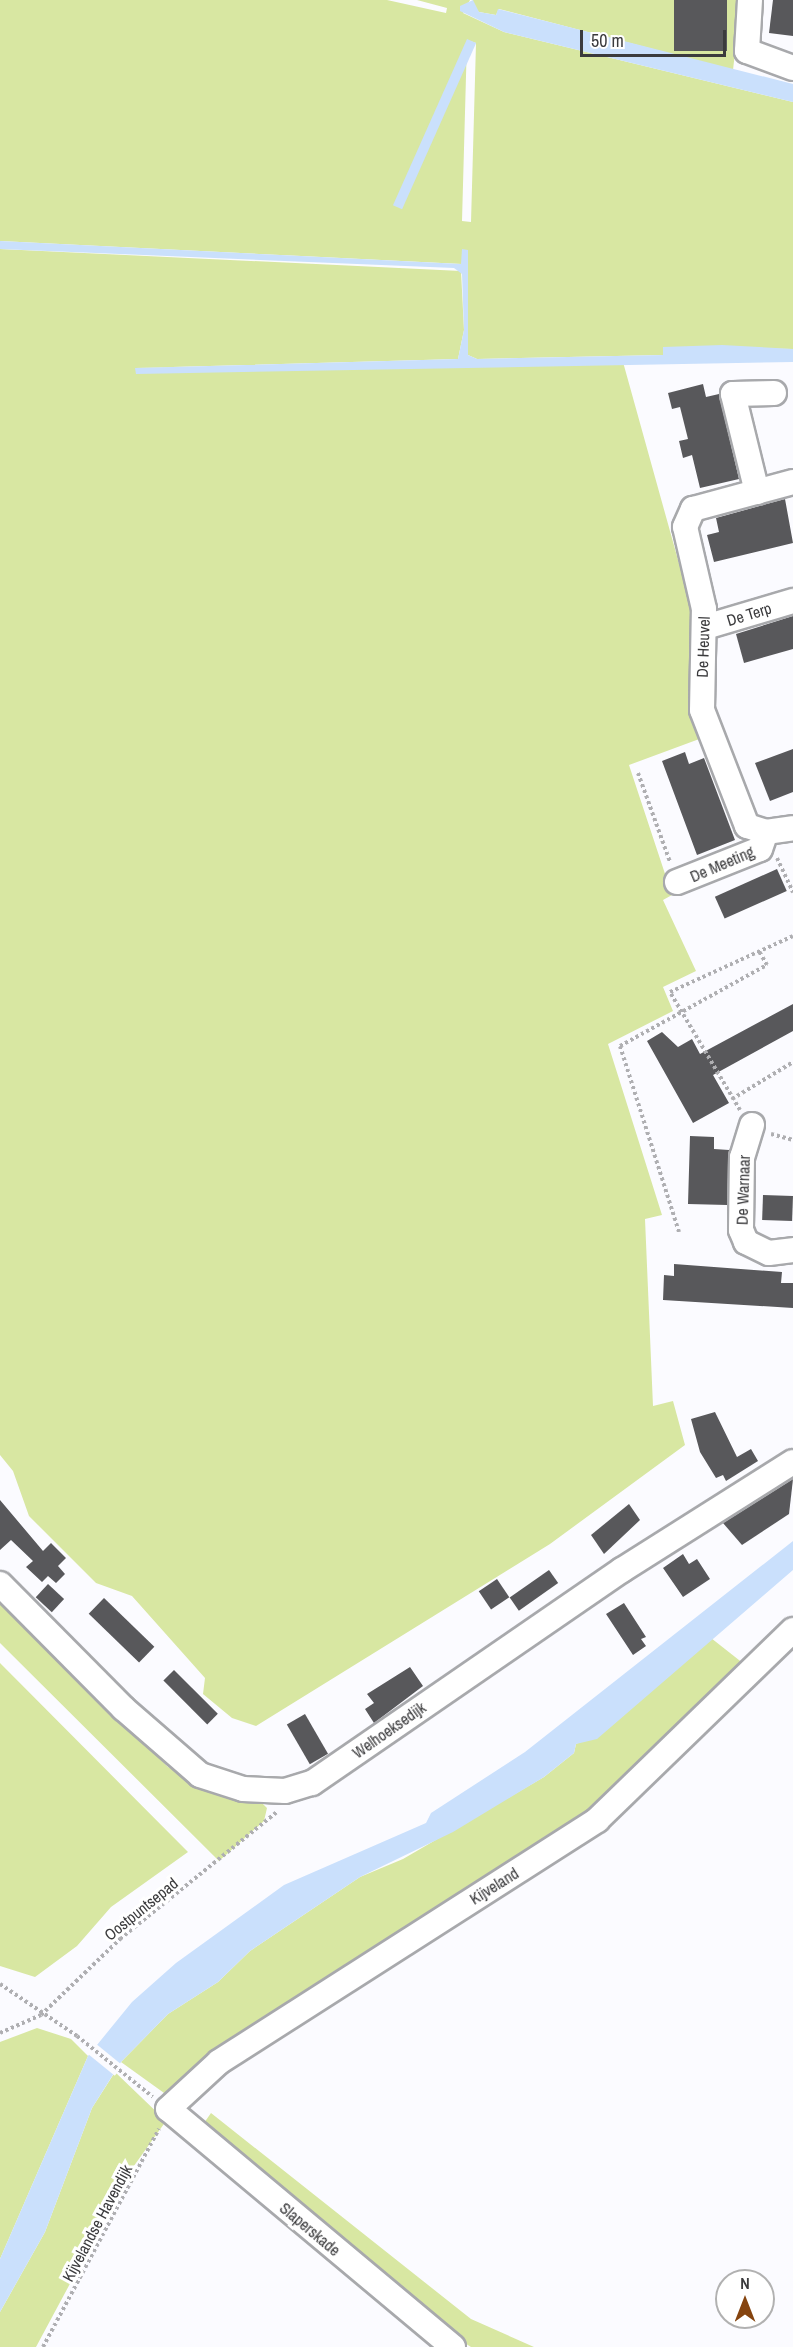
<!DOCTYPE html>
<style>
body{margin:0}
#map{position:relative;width:793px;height:2347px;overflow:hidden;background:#fbfbff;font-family:"Archivo Narrow",sans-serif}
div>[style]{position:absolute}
.green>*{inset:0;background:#d8e7a2}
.water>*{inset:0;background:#cae0fc;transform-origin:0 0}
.pier>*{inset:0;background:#fbfbff;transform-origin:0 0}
.building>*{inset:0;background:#58585b;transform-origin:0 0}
.path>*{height:4px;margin-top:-2px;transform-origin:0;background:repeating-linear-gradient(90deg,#afafb2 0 3px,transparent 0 6px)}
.roads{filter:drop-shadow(2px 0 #a8a9ac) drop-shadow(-2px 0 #a8a9ac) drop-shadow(0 2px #a8a9ac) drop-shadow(0 -2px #a8a9ac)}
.street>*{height:24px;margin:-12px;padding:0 12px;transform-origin:12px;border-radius:12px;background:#fff}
span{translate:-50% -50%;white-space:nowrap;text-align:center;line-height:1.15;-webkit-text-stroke:6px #fff;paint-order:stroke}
.street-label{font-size:16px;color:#3b3b3d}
.north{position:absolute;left:715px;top:2269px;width:60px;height:60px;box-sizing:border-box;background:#fff;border:2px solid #b1b1b1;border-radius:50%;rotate:0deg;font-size:16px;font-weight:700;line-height:24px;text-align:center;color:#3b3b3d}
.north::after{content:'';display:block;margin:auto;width:21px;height:27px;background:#85440f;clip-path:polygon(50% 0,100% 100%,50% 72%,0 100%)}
.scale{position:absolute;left:580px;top:30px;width:146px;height:27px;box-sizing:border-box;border:3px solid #3b3b3d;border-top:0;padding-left:8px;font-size:18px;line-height:21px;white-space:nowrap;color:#3b3b3d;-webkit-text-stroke:4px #fff;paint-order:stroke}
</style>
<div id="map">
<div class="green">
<i style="clip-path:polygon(evenodd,0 0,387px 0,446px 13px,447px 8px,417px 0,470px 0,463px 13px,504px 32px,793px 102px,793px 349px,664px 347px,664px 355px,477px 359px,468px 355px,467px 250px,462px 250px,462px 264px,0 241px,0 0,467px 40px,476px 43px,471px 222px,462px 221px,467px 40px)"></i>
<i style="clip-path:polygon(473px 0,741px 0,733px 70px,499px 9px,496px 15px,479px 12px,473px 9px)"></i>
<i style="clip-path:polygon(0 249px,461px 271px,464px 330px,458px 359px,135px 368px,623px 362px,690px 603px,702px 738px,629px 765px,672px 895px,663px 900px,696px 971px,663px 987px,673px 1011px,608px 1044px,662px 1215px,645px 1219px,653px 1406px,673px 1401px,685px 1445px,550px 1544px,256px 1726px,232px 1718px,203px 1694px,205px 1678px,132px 1596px,96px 1583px,29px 1516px,13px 1471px,0 1455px)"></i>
<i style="clip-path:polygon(0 1599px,168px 1767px,225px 1798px,261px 1802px,267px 1808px,264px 1821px,219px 1861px,0 1643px)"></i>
<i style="clip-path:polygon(711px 1638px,744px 1664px,606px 1798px,551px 1841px,171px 2098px,121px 2062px,168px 2014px,218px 1982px,250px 1951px,360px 1877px,403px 1859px,544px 1777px,574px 1753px,576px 1744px,611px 1726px)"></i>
<i style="clip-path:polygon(0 1663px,188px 1852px,111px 1907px,77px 1946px,35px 1977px,0 1966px)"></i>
<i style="clip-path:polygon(37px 2028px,71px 2039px,88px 2056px,0 2259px,0 2042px)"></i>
<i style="clip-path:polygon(115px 2072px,166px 2121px,131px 2170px,36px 2347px,0 2347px,0 2312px,45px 2232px,92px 2108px)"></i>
<i style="clip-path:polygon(211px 2113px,471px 2319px,534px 2347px,471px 2347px,446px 2331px,204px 2123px)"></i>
</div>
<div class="water">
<i style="clip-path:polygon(473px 0,479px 12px,496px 15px,498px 9px,793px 84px,793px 102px,504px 32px,460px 11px,460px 6px)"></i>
<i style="left:467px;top:39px;width:10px;height:182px;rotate:24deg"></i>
<i style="clip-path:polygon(0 241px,461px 264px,462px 249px,468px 250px,468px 355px,477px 359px,663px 355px,663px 347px,722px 345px,793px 349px,793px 362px,136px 374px,135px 368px,458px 359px,464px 330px,462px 274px,454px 268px,0 249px)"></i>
<i style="clip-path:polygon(793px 1541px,793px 1570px,597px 1739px,576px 1744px,574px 1753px,544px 1777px,453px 1832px,360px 1877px,250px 1951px,218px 1982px,168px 2014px,121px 2062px,92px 2108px,45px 2232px,0 2312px,0 2259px,88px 2056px,132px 2002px,176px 1963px,284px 1885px,426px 1823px,431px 1813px,525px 1752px)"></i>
</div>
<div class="pier">
<i style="left:95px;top:2043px;width:36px;height:13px;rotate:39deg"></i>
</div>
<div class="building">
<i style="left:674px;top:0;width:53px;height:51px"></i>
<i style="clip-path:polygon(773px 0,793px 0,793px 36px,769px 33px)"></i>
<i style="clip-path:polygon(703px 384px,706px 397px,719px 394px,739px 479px,700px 488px,692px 455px,683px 458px,679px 441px,688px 439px,680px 407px,672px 409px,668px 393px)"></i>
<i style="clip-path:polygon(785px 499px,793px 543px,714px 562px,707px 535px,719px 532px,716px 518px)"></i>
<i style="clip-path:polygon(793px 616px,793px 649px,744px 663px,736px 634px)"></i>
<i style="clip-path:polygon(793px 749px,793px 792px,770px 801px,755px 763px)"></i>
<i style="clip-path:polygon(685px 752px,689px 764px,704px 758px,735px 840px,697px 855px,662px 761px)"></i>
<i style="left:777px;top:869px;width:24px;height:68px;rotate:66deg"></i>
<i style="clip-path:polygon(793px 1004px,793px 1031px,713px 1075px,729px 1103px,693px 1123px,647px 1041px,662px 1032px,678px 1047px,692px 1039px,700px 1054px)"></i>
<i style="clip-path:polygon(690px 1136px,714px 1137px,714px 1149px,729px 1150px,727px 1205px,688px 1204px)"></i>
<i style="left:763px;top:1195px;width:30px;height:25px;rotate:2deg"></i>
<i style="clip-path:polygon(674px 1264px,782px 1272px,781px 1283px,793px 1283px,793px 1308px,663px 1300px,664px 1275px,674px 1276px)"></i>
<i style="clip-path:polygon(715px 1412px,737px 1457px,751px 1449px,758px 1461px,726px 1481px,723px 1475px,716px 1478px,700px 1452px,691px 1419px)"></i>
<i style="clip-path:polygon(793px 1479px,789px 1514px,742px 1545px,723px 1523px)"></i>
<i style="clip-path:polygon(0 1500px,43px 1551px,51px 1543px,66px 1558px,58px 1566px,65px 1574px,56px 1583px,48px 1576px,42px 1582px,26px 1567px,33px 1561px,11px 1540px,0 1550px)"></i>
<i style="clip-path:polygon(629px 1504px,640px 1520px,604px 1554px,591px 1535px)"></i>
<i style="clip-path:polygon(683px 1554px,689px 1564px,697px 1559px,710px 1579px,683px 1597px,663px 1568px)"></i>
<i style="left:549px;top:1570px;width:16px;height:48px;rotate:55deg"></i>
<i style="left:497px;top:1579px;width:22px;height:22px;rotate:56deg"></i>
<i style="left:48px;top:1584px;width:22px;height:18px;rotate:43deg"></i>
<i style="left:104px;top:1598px;width:70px;height:22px;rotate:44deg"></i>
<i style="clip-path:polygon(624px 1603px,646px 1637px,641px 1639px,646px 1646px,633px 1655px,606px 1614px)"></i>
<i style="clip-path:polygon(410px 1667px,423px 1686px,374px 1723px,365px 1709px,374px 1703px,367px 1694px)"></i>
<i style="left:174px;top:1670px;width:62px;height:15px;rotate:45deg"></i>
<i style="left:305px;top:1714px;width:46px;height:21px;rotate:60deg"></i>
</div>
<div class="path">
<i style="left:638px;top:773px;width:95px;rotate:70.2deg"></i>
<i style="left:777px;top:858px;width:38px;rotate:65deg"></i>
<i style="left:732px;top:1099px;width:71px;rotate:-31.2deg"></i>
<i style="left:740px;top:1110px;width:137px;rotate:-120.7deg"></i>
<i style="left:670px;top:992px;width:135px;rotate:-24.5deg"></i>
<i style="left:771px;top:1134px;width:23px;rotate:15deg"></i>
<i style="left:679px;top:1232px;width:195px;rotate:-107.6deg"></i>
<i style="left:620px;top:1046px;width:168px;rotate:-28.9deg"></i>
<i style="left:767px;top:965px;width:16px;rotate:-120deg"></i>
<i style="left:0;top:1984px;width:93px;rotate:34deg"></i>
<i style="left:77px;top:2036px;width:97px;rotate:38.8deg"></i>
<i style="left:0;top:2033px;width:45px;rotate:-23.7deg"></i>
<i style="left:41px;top:2015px;width:110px;rotate:-43.9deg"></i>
<i style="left:120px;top:1939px;width:202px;rotate:-39deg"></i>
<i style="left:43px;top:2347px;width:247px;rotate:-62deg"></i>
</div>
<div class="roads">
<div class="street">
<i style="left:750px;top:0;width:51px;rotate:93.4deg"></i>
<i style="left:747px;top:51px;width:49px;rotate:20.3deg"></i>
<i style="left:757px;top:492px;width:101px;rotate:-103.8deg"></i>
<i style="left:733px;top:394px;width:41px;rotate:-1.4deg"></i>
<i style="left:705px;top:627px;width:92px;rotate:-16.5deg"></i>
<i style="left:766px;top:832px;width:20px;rotate:-162deg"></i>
<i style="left:747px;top:826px;width:124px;rotate:-111.2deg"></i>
<i style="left:702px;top:710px;width:101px;rotate:-88.9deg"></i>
<i style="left:704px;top:609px;width:84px;rotate:-103deg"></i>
<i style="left:685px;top:527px;width:20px;rotate:-66deg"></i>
<i style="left:693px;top:509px;width:104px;rotate:-15.1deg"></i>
<i style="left:677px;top:882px;width:89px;rotate:-21.7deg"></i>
<i style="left:760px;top:849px;width:18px;rotate:-71deg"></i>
<i style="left:766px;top:832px;width:27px;rotate:-8deg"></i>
<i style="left:752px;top:1125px;width:34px;rotate:107deg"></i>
<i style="left:742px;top:1157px;width:73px;rotate:90.8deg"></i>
<i style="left:741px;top:1230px;width:13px;rotate:67deg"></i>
<i style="left:746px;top:1242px;width:25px;rotate:26deg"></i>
<i style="left:769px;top:1253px;width:24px;rotate:-7deg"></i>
<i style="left:0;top:1584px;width:175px;rotate:45.2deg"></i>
<i style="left:123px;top:1708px;width:102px;rotate:41deg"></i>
<i style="left:200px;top:1775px;width:45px;rotate:18deg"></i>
<i style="left:243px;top:1789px;width:42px;rotate:2.7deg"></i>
<i style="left:285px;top:1791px;width:28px;rotate:-17deg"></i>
<i style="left:312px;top:1783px;width:376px;rotate:-34.5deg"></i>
<i style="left:622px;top:1570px;width:202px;rotate:-32.3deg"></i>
<i style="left:453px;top:2347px;width:371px;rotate:-140.1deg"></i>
<i style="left:168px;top:2109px;width:69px;rotate:-42.7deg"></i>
<i style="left:219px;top:2062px;width:449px;rotate:-32.6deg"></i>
<i style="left:597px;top:1820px;width:273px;rotate:-44.1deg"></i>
</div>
</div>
<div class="street-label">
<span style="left:749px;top:614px;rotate:-17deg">De Terp</span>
<span style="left:703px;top:647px;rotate:-88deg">De Heuvel</span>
<span style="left:722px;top:864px;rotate:-23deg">De Meeting</span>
<span style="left:743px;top:1190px;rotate:-88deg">De Warnaar</span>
<span style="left:389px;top:1730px;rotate:-35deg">Welhoeksedijk</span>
<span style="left:494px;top:1886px;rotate:-32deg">Kijveland</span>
<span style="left:141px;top:1909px;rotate:-39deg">Oostpuntsepad</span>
<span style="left:97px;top:2223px;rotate:-62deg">Kijvelandse Havendijk</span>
<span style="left:310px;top:2229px;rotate:40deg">Slaperskade</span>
</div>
<div class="north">N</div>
<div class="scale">50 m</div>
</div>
